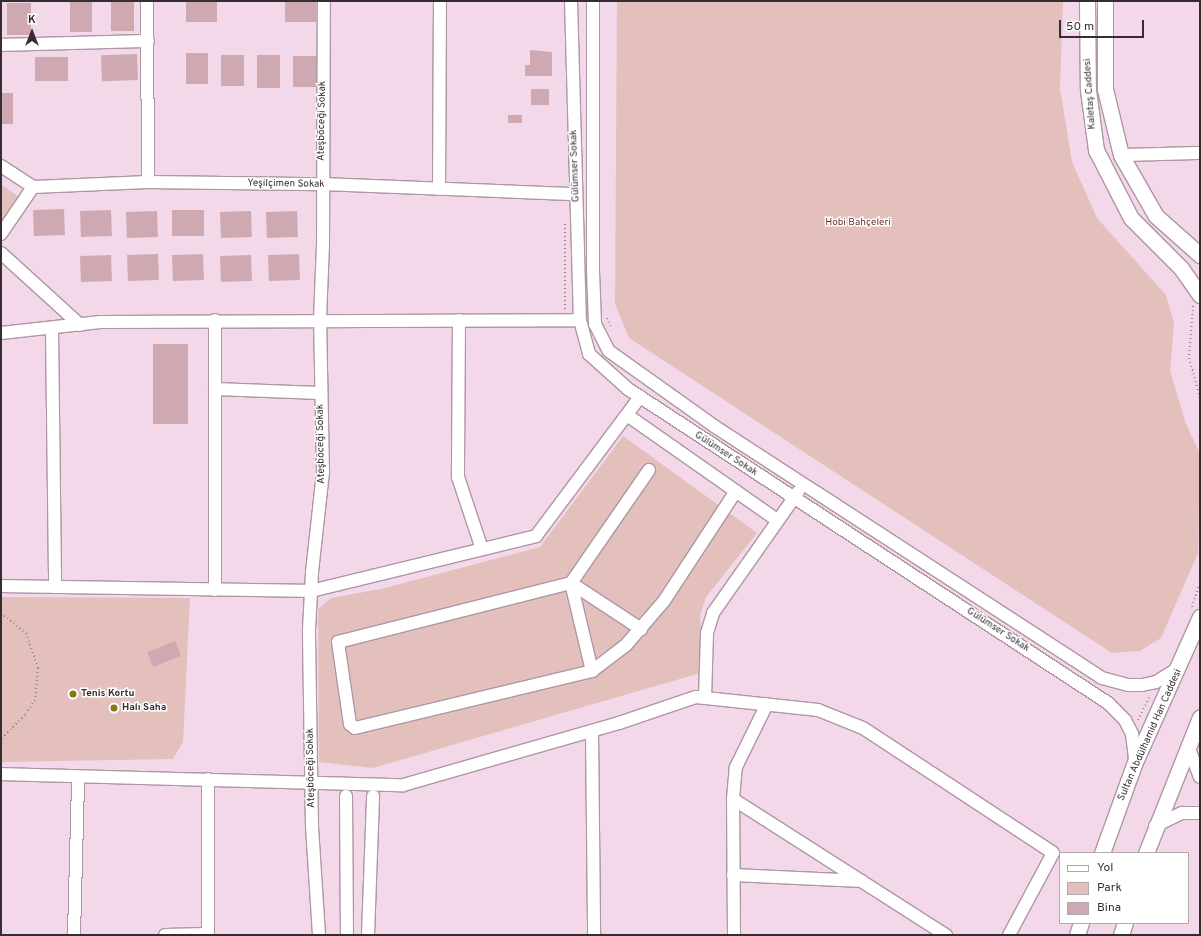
<!DOCTYPE html>
<meta charset="utf-8">
<style>
body{margin:0}
#map{position:relative;width:1201px;height:936px;overflow:hidden;background:#f2d8e9;font-family:Overpass,sans-serif}
div>[style]{position:absolute}
.green>*{inset:0;background:#e3c0bb}
.building>*{inset:0;background:#cfa9b1;transform-origin:0 0}
.path>*{height:2px;margin-top:-1px;transform-origin:0;background:repeating-linear-gradient(90deg,#978591 0 1px,transparent 0 4px)}
.roads{filter:drop-shadow(1px 0 #ae96a5) drop-shadow(-1px 0 #ae96a5) drop-shadow(0 1px #ae96a5) drop-shadow(0 -1px #ae96a5)}
.minor>*{height:12px;margin:-6px;padding:0 6px;transform-origin:6px;border-radius:6px;background:#fff}
.major>*{height:15px;margin:-7.5px;padding:0 7.5px;transform-origin:7.5px;border-radius:7.5px;background:#fff}
.dots>*{width:11px;height:11px;translate:-50% -50%;box-sizing:border-box;border:2px solid #fff;border-radius:50%}
span{translate:-50% -50%;white-space:nowrap;text-align:center;line-height:1.15;-webkit-text-stroke:3px #fff;paint-order:stroke}
.street-label{font-size:10px;color:#362d33}
.park-label{font-size:10px;color:#68342e}
.poi-label{font-size:10px;color:#362d33;font-weight:700}
.left{translate:0 -50%;text-align:left}
.frame{position:absolute;inset:0;border:2px solid #362d33;pointer-events:none}
.legend{position:absolute;left:1059px;top:852px;width:130px;height:72px;box-sizing:border-box;background:#fff;border:1px solid #afabad;margin:0;padding:5px 7px;list-style:none;font-size:12px;color:#362d33}
.legend li{display:flex;align-items:center;gap:8px;height:20px}
.legend b{width:20px;border:1px solid #afabad}
.north{position:absolute;left:12px;top:12px;width:40px;height:40px;-webkit-text-stroke:3px #fff;paint-order:stroke;rotate:0deg;font-size:11px;font-weight:700;line-height:16px;text-align:center;color:#362d33}
.north::after{content:'';display:block;margin:auto;width:14px;height:18px;background:#362d33;clip-path:polygon(50% 0,100% 100%,50% 72%,0 100%)}
.scale{position:absolute;left:1059px;top:20px;width:85px;height:18px;box-sizing:border-box;border:2px solid #362d33;border-top:0;padding-left:5px;font-size:12px;line-height:14px;white-space:nowrap;color:#362d33;-webkit-text-stroke:3px #fff;paint-order:stroke}
</style>
<div id="map">
<div class="green">
<i style="clip-path:polygon(617px 1px,1063px 1px,1060px 89px,1072px 162px,1097px 218px,1166px 295px,1174px 323px,1170px 371px,1186px 424px,1200px 454px,1198px 553px,1161px 638px,1140px 651px,1112px 653px,629px 338px,615px 304px)"></i>
<i style="clip-path:polygon(1px 184px,23px 200px,1px 229px)"></i>
<i style="clip-path:polygon(623px 436px,757px 533px,706px 597px,700px 616px,704px 672px,373px 768px,319px 762px,318px 609px,331px 598px,381px 589px,540px 547px)"></i>
<i style="clip-path:polygon(1px 597px,190px 598px,183px 742px,173px 759px,1px 762px)"></i>
</div>
<div class="building">
<i style="left:70px;top:1px;width:22px;height:31px"></i>
<i style="left:111px;top:1px;width:23px;height:30px"></i>
<i style="left:186px;top:1px;width:31px;height:21px"></i>
<i style="left:285px;top:1px;width:31px;height:21px"></i>
<i style="left:7px;top:3px;width:24px;height:32px"></i>
<i style="clip-path:polygon(530px 50px,552px 52px,552px 76px,525px 76px,525px 65px,530px 65px)"></i>
<i style="left:186px;top:53px;width:22px;height:31px"></i>
<i style="left:137px;top:54px;width:26px;height:36px;rotate:88deg"></i>
<i style="left:221px;top:55px;width:23px;height:31px"></i>
<i style="left:257px;top:55px;width:23px;height:33px"></i>
<i style="left:293px;top:56px;width:24px;height:31px"></i>
<i style="left:68px;top:57px;width:24px;height:33px;rotate:90deg"></i>
<i style="left:531px;top:89px;width:18px;height:16px"></i>
<i style="left:13px;top:93px;width:31px;height:12px;rotate:90deg"></i>
<i style="left:522px;top:115px;width:8px;height:14px;rotate:90deg"></i>
<i style="left:64px;top:209px;width:26px;height:31px;rotate:88deg"></i>
<i style="left:111px;top:210px;width:26px;height:31px;rotate:88deg"></i>
<i style="left:204px;top:210px;width:26px;height:32px;rotate:90deg"></i>
<i style="left:157px;top:211px;width:26px;height:31px;rotate:88deg"></i>
<i style="left:251px;top:211px;width:26px;height:31px;rotate:88deg"></i>
<i style="left:297px;top:211px;width:26px;height:31px;rotate:88deg"></i>
<i style="left:158px;top:254px;width:26px;height:31px;rotate:88deg"></i>
<i style="left:203px;top:254px;width:26px;height:31px;rotate:88deg"></i>
<i style="left:299px;top:254px;width:26px;height:31px;rotate:88deg"></i>
<i style="left:111px;top:255px;width:26px;height:31px;rotate:88deg"></i>
<i style="left:251px;top:255px;width:26px;height:31px;rotate:88deg"></i>
<i style="left:153px;top:344px;width:35px;height:80px"></i>
<i style="left:175px;top:641px;width:16px;height:30px;rotate:68deg"></i>
</div>
<div class="path">
<i style="left:565px;top:224px;width:86px;rotate:90deg"></i>
<i style="left:1193px;top:306px;width:52px;rotate:94.4deg"></i>
<i style="left:1189px;top:358px;width:41px;rotate:74.2deg"></i>
<i style="left:607px;top:318px;width:12px;rotate:66deg"></i>
<i style="left:1192px;top:607px;width:25px;rotate:-72deg"></i>
<i style="left:1px;top:613px;width:32px;rotate:39deg"></i>
<i style="left:26px;top:633px;width:37px;rotate:71deg"></i>
<i style="left:38px;top:668px;width:32px;rotate:95deg"></i>
<i style="left:35px;top:700px;width:18px;rotate:124deg"></i>
<i style="left:25px;top:715px;width:34px;rotate:135deg"></i>
<i style="left:1138px;top:720px;width:28px;rotate:-64deg"></i>
</div>
<div class="roads">
<div class="minor">
<i style="left:147px;top:1px;width:181px;rotate:89.7deg"></i>
<i style="left:571px;top:1px;width:319px;rotate:88.4deg"></i>
<i style="left:580px;top:320px;width:35px;rotate:75deg"></i>
<i style="left:589px;top:354px;width:52px;rotate:41.9deg"></i>
<i style="left:628px;top:389px;width:574px;rotate:33.19deg"></i>
<i style="left:1108px;top:703px;width:24px;rotate:45deg"></i>
<i style="left:1125px;top:720px;width:16px;rotate:63deg"></i>
<i style="left:1132px;top:734px;width:26px;rotate:83deg"></i>
<i style="left:593px;top:1px;width:270px;rotate:90deg"></i>
<i style="left:593px;top:271px;width:53px;rotate:87.8deg"></i>
<i style="left:595px;top:324px;width:30px;rotate:63deg"></i>
<i style="left:609px;top:351px;width:129px;rotate:35.5deg"></i>
<i style="left:714px;top:426px;width:463px;rotate:33deg"></i>
<i style="left:1102px;top:678px;width:27px;rotate:15deg"></i>
<i style="left:1128px;top:685px;width:14px"></i>
<i style="left:1142px;top:685px;width:14px;rotate:-12deg"></i>
<i style="left:1156px;top:682px;width:26px;rotate:-32deg"></i>
<i style="left:1px;top:45px;width:147px;rotate:-1.6deg"></i>
<i style="left:1121px;top:155px;width:79px;rotate:-1.5deg"></i>
<i style="left:1px;top:166px;width:38px;rotate:33deg"></i>
<i style="left:33px;top:187px;width:115px;rotate:-2.5deg"></i>
<i style="left:148px;top:182px;width:174px;rotate:0.7deg"></i>
<i style="left:322px;top:184px;width:254px;rotate:2.3deg"></i>
<i style="left:439px;top:189px;width:188px;rotate:-89.7deg"></i>
<i style="left:1px;top:234px;width:57px;rotate:-55.8deg"></i>
<i style="left:1px;top:253px;width:107px;rotate:42.3deg"></i>
<i style="left:459px;top:320px;width:157px;rotate:90.4deg"></i>
<i style="left:458px;top:477px;width:76px;rotate:71.6deg"></i>
<i style="left:52px;top:330px;width:257px;rotate:89.3deg"></i>
<i style="left:1px;top:333px;width:100px;rotate:-6.3deg"></i>
<i style="left:100px;top:322px;width:480px;rotate:-0.2deg"></i>
<i style="left:215px;top:389px;width:105px;rotate:2.2deg"></i>
<i style="left:627px;top:415px;width:183px;rotate:35deg"></i>
<i style="left:649px;top:470px;width:137px;rotate:124.6deg"></i>
<i style="left:571px;top:583px;width:240px;rotate:165.8deg"></i>
<i style="left:338px;top:642px;width:83px;rotate:81.7deg"></i>
<i style="left:350px;top:724px;width:6px;rotate:39deg"></i>
<i style="left:355px;top:728px;width:244px;rotate:-13.5deg"></i>
<i style="left:592px;top:671px;width:43px;rotate:-37.4deg"></i>
<i style="left:626px;top:645px;width:58px;rotate:-49.2deg"></i>
<i style="left:664px;top:601px;width:131px;rotate:-56.8deg"></i>
<i style="left:1px;top:586px;width:310px;rotate:0.9deg"></i>
<i style="left:311px;top:591px;width:232px;rotate:-13.7deg"></i>
<i style="left:536px;top:536px;width:174px;rotate:-53.2deg"></i>
<i style="left:215px;top:590px;width:270px;rotate:-90deg"></i>
<i style="left:592px;top:671px;width:90px;rotate:-103.4deg"></i>
<i style="left:571px;top:583px;width:84px;rotate:33.3deg"></i>
<i style="left:705px;top:698px;width:65px;rotate:-88.2deg"></i>
<i style="left:707px;top:633px;width:21px;rotate:-73deg"></i>
<i style="left:713px;top:613px;width:148px;rotate:-54.9deg"></i>
<i style="left:592px;top:731px;width:204px;rotate:89.4deg"></i>
<i style="left:1188px;top:746px;width:33px;rotate:69deg"></i>
<i style="left:1px;top:774px;width:402px;rotate:1.6deg"></i>
<i style="left:403px;top:785px;width:225px;rotate:-16deg"></i>
<i style="left:619px;top:723px;width:81px;rotate:-18.7deg"></i>
<i style="left:696px;top:697px;width:123px;rotate:6.1deg"></i>
<i style="left:818px;top:710px;width:48px;rotate:21.8deg"></i>
<i style="left:863px;top:728px;width:227px;rotate:33.3deg"></i>
<i style="left:1053px;top:853px;width:93px;rotate:118.2deg"></i>
<i style="left:346px;top:796px;width:139px;rotate:89.6deg"></i>
<i style="left:733px;top:799px;width:253px;rotate:32.6deg"></i>
<i style="left:1155px;top:826px;width:30px;rotate:-26deg"></i>
<i style="left:1182px;top:813px;width:18px"></i>
<i style="left:733px;top:875px;width:129px;rotate:2.7deg"></i>
<i style="left:74px;top:935px;width:157px;rotate:-88.5deg"></i>
<i style="left:165px;top:935px;width:43px;rotate:-1.3deg"></i>
<i style="left:208px;top:935px;width:156px;rotate:-90deg"></i>
<i style="left:319px;top:935px;width:108px;rotate:-93.7deg"></i>
<i style="left:312px;top:827px;width:197px;rotate:-90.9deg"></i>
<i style="left:309px;top:630px;width:58px;rotate:-87deg"></i>
<i style="left:312px;top:572px;width:101px;rotate:-83.7deg"></i>
<i style="left:323px;top:472px;width:153px;rotate:-91.1deg"></i>
<i style="left:320px;top:319px;width:74px;rotate:-87.7deg"></i>
<i style="left:323px;top:245px;width:244px;rotate:-89.8deg"></i>
<i style="left:368px;top:935px;width:139px;rotate:-87.9deg"></i>
<i style="left:734px;top:935px;width:136px;rotate:-90.4deg"></i>
<i style="left:733px;top:799px;width:32px;rotate:-85deg"></i>
<i style="left:736px;top:767px;width:70px;rotate:-63.8deg"></i>
</div>
<div class="major">
<i style="left:1087px;top:1px;width:89px;rotate:89.4deg"></i>
<i style="left:1088px;top:90px;width:61px;rotate:82.4deg"></i>
<i style="left:1096px;top:150px;width:76px;rotate:62.8deg"></i>
<i style="left:1131px;top:218px;width:71px;rotate:45deg"></i>
<i style="left:1181px;top:268px;width:33px;rotate:55deg"></i>
<i style="left:1105px;top:1px;width:88px;rotate:90deg"></i>
<i style="left:1105px;top:89px;width:68px;rotate:76.4deg"></i>
<i style="left:1121px;top:155px;width:70px;rotate:60.2deg"></i>
<i style="left:1156px;top:216px;width:59px;rotate:41.6deg"></i>
<i style="left:1102px;top:853px;width:97px;rotate:-70.1deg"></i>
<i style="left:1135px;top:762px;width:159px;rotate:-65.9deg"></i>
<i style="left:1146px;top:853px;width:146px;rotate:-68.3deg"></i>
<i style="left:1077px;top:935px;width:13px;rotate:-72deg"></i>
<i style="left:1121px;top:935px;width:13px;rotate:-72deg"></i>
</div>
</div>
<div class="dots">
<i style="left:73px;top:694px;background:#85771b"></i>
<i style="left:114px;top:708px;background:#85771b"></i>
</div>
<div class="street-label">
<span style="left:1090px;top:94px;rotate:-94deg">Kaletaş Caddesi</span>
<span style="left:322px;top:121px;rotate:-89deg">Ateşböceği Sokak</span>
<span style="left:575px;top:166px;rotate:-92deg">Gülümser Sokak</span>
<span style="left:286px;top:184px;rotate:1deg">Yeşilçimen Sokak</span>
<span style="left:321px;top:444px;rotate:-91deg">Ateşböceği Sokak</span>
<span style="left:726px;top:454px;rotate:33deg">Gülümser Sokak</span>
<span style="left:998px;top:630px;rotate:33deg">Gülümser Sokak</span>
<span style="left:1150px;top:735px;rotate:-66deg">Sultan Abdülhamid Han Caddesi</span>
<span style="left:311px;top:768px;rotate:-91deg">Ateşböceği Sokak</span>
</div>
<div class="park-label">
<span style="left:858px;top:223px">Hobi Bahçeleri</span>
</div>
<div class="poi-label">
<span class="left" style="left:81px;top:694px">Tenis Kortu</span>
<span class="left" style="left:122px;top:708px">Halı Saha</span>
</div>
<div class="frame"></div>
<ul class="legend">
<li><b style="height:5px;background:#fff"></b>Yol</li>
<li><b style="height:11px;background:#e3c0bb"></b>Park</li>
<li><b style="height:11px;background:#cfa9b1"></b>Bina</li>
</ul>
<div class="north">K</div>
<div class="scale">50 m</div>
</div>
